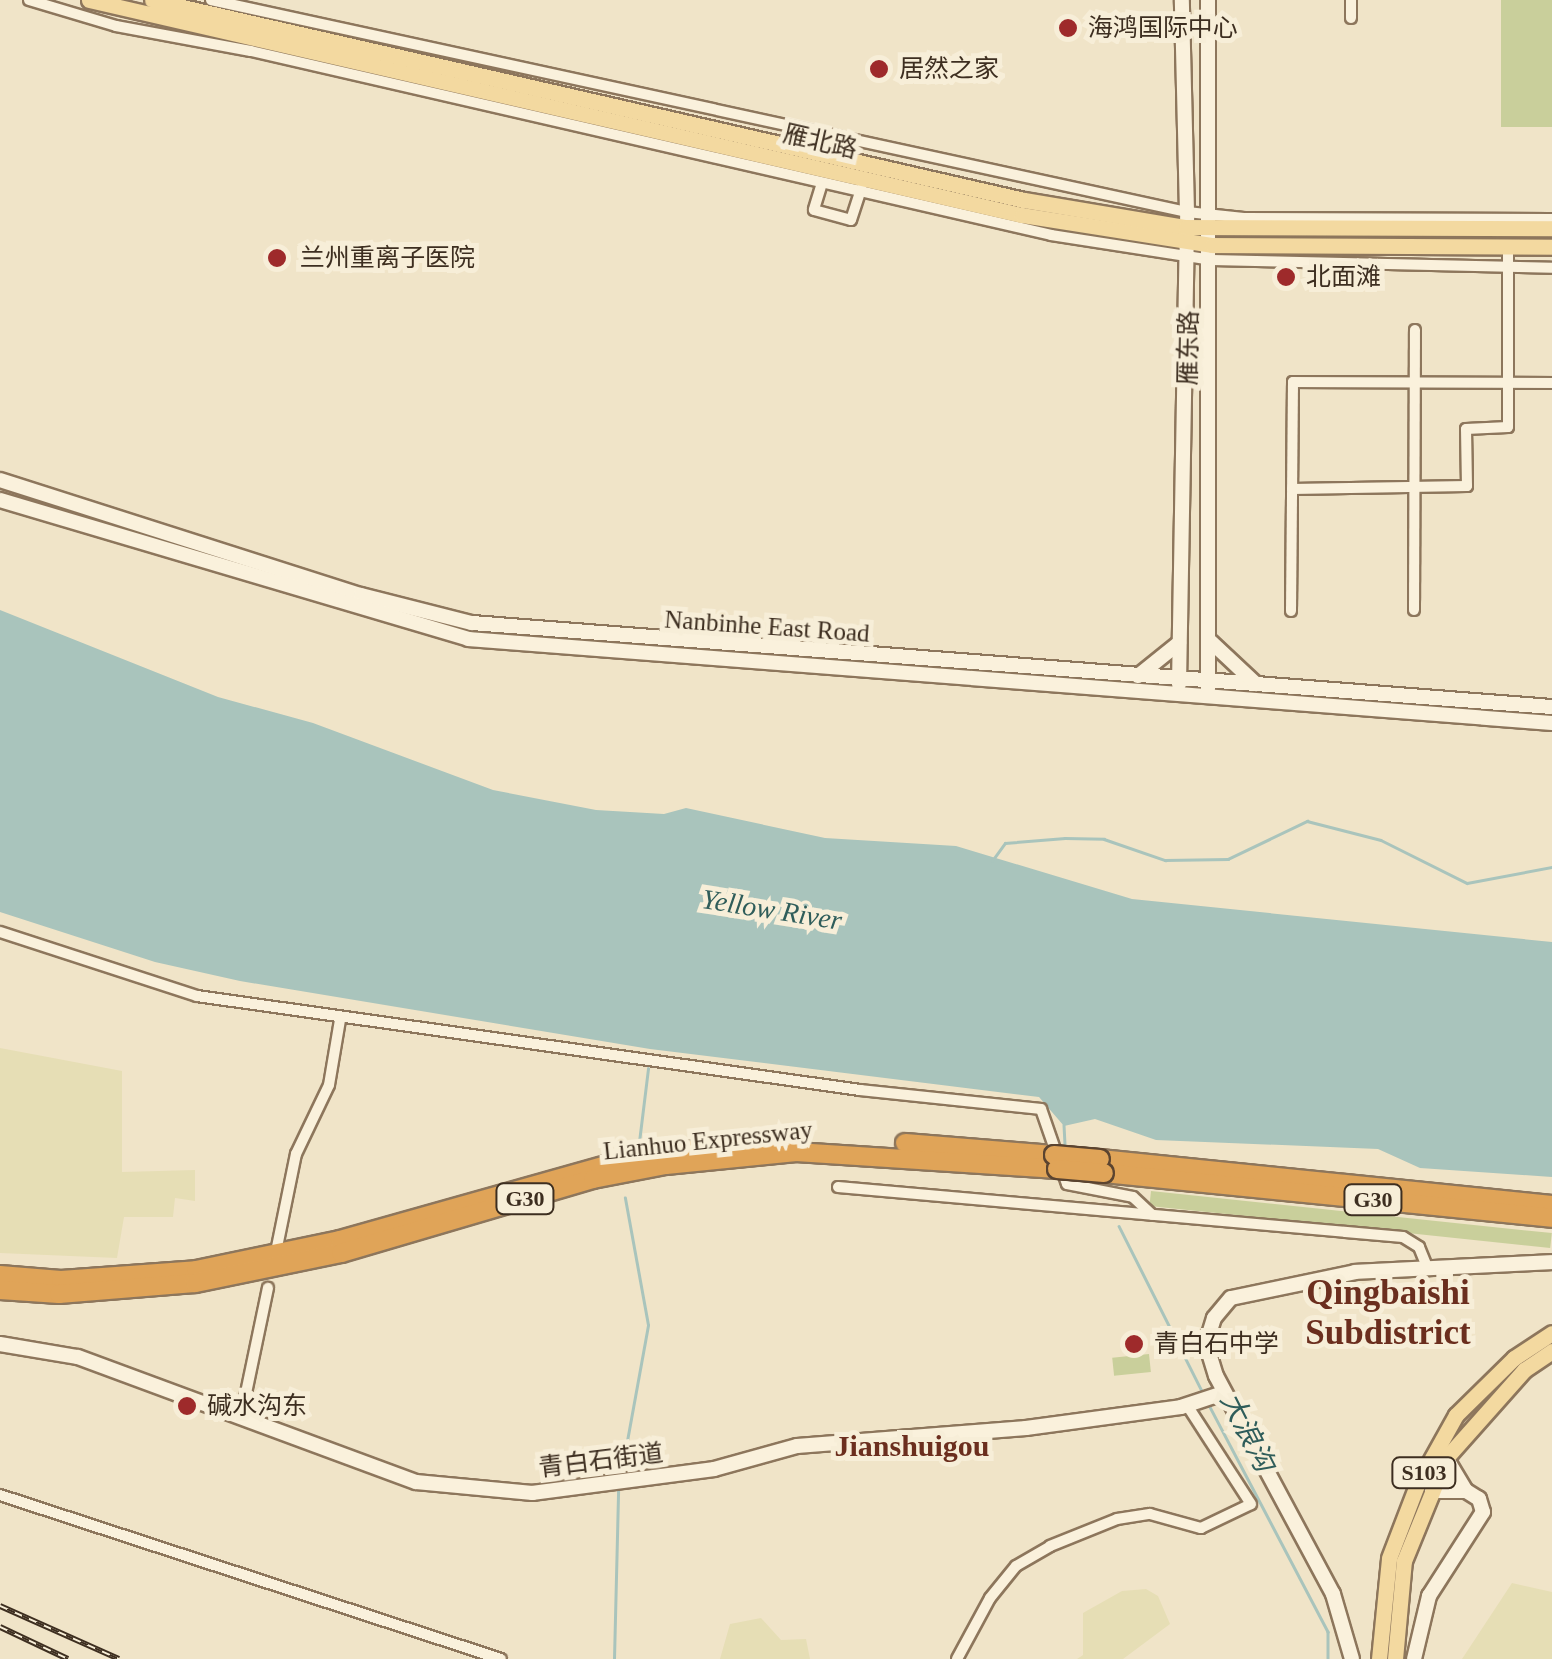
<!DOCTYPE html>
<meta charset="utf-8">
<style>
body{margin:0}
#map{position:relative;width:1552px;height:1659px;overflow:hidden;background:#f0e4c8;font-family:"Times New Roman","Noto Sans SC",serif}
div>[style]{position:absolute}
.farmland>*{inset:0;background:#e6deb5}
.green>*{inset:0;background:#c9cf9b;transform-origin:0 0}
.water>*{inset:0;background:#a9c4bc}
.stream>*{height:2.5px;margin:-1.25px;padding:0 1.25px;transform-origin:1.25px;border-radius:1.25px;background:#a9c4bc}
.roads{filter:drop-shadow(2px 0 #8d765c) drop-shadow(-2px 0 #8d765c) drop-shadow(0 2px #8d765c) drop-shadow(0 -2px #8d765c)}
.street>*{height:10px;margin:-5px;padding:0 5px;transform-origin:5px;border-radius:5px;background:#faf1dc}
.secondary>*{height:14px;margin:-7px;padding:0 7px;transform-origin:7px;border-radius:7px;background:#faf1dc}
.primary>*{height:15px;margin:-7.5px;padding:0 7.5px;transform-origin:7.5px;border-radius:7.5px;background:#f3d9a0}
.highway>*{height:18px;margin:-9px;padding:0 9px;transform-origin:9px;border-radius:9px;background:#e0a458}
.rail>*{height:6px;margin-top:-3px;transform-origin:0;background:repeating-linear-gradient(90deg,#f7eed8 0 8px,#3d2e20 0 16px);box-sizing:border-box;border-block:2px solid #3d2e20}
.bridges{filter:drop-shadow(2px 0 #5b4430) drop-shadow(-2px 0 #5b4430) drop-shadow(0 2px #5b4430) drop-shadow(0 -2px #5b4430)}
.highway-bridge>*{height:18px;margin:-9px;padding:0 9px;transform-origin:9px;border-radius:9px;background:#e0a458}
.dots>*{width:28px;height:28px;translate:-50% -50%;box-sizing:border-box;border:5px solid #f7eed8;border-radius:50%}
span{translate:-50% -50%;white-space:nowrap;text-align:center;line-height:1.15;-webkit-text-stroke:10px #f7eed8;paint-order:stroke}
.shield-label span{padding:2px 8px;background:#f7eed8;border:2px solid;border-radius:8px;-webkit-text-stroke-width:0}
.shield-label{font-size:22px;color:#3d2e20;font-weight:700}
.poi-label{font-size:25px;color:#3d2e20}
.left{translate:0 -50%;text-align:left}
.street-label{font-size:25px;color:#3d2e20}
.water-label{font-size:28px;color:#2f5d5a;font-style:italic}
.quarter-label{font-size:30px;color:#6b2e1e;font-weight:700}
.district-label{font-size:35px;color:#6b2e1e;font-weight:700}
</style>
<div id="map">
<div class="farmland">
<i style="clip-path:polygon(0 1048px,122px 1071px,122px 1172px,195px 1170px,195px 1201px,175px 1198px,173px 1217px,124px 1217px,117px 1258px,0 1253px)"></i>
<i style="clip-path:polygon(1512px 1583px,1552px 1592px,1552px 1659px,1462px 1659px)"></i>
<i style="clip-path:polygon(1146px 1589px,1158px 1596px,1170px 1624px,1123px 1659px,1077px 1659px,1083px 1655px,1083px 1613px,1122px 1591px)"></i>
<i style="clip-path:polygon(761px 1618px,781px 1640px,806px 1639px,810px 1659px,720px 1659px,730px 1624px)"></i>
</div>
<div class="green">
<i style="left:1501px;top:0;width:51px;height:127px"></i>
<i style="left:1151px;top:1191px;width:403px;height:15px;rotate:6deg"></i>
<i style="left:1149px;top:1354px;width:18px;height:37px;rotate:84deg"></i>
</div>
<div class="water">
<i style="clip-path:polygon(0 610px,218px 697px,313px 723px,493px 790px,596px 810px,664px 814px,686px 808px,825px 838px,956px 846px,1132px 899px,1552px 942px,1552px 1177px,1420px 1168px,1378px 1149px,1156px 1140px,1095px 1119px,1064px 1126px,1039px 1097px,650px 1049px,240px 981px,155px 962px,0 912px)"></i>
</div>
<div class="stream">
<i style="left:992px;top:861px;width:22px;rotate:-54deg"></i>
<i style="left:1005px;top:843px;width:60px;rotate:-4.8deg"></i>
<i style="left:1065px;top:838px;width:39px;rotate:1deg"></i>
<i style="left:1104px;top:839px;width:65px;rotate:19deg"></i>
<i style="left:1165px;top:860px;width:63px;rotate:-0.9deg"></i>
<i style="left:1228px;top:859px;width:88px;rotate:-25.7deg"></i>
<i style="left:1307px;top:821px;width:76px;rotate:14.4deg"></i>
<i style="left:1381px;top:840px;width:96px;rotate:26.6deg"></i>
<i style="left:1467px;top:883px;width:86px;rotate:-10.7deg"></i>
<i style="left:1064px;top:1125px;width:22px;rotate:87deg"></i>
<i style="left:639px;top:1142px;width:74px;rotate:-83deg"></i>
<i style="left:1119px;top:1226px;width:187px;rotate:63.3deg"></i>
<i style="left:1209px;top:1405px;width:256px;rotate:62.3deg"></i>
<i style="left:1328px;top:1632px;width:27px;rotate:90deg"></i>
<i style="left:621px;top:1474px;width:151px;rotate:-79.7deg"></i>
<i style="left:648px;top:1325px;width:129px;rotate:-100.3deg"></i>
<i style="left:614px;top:1659px;width:168px;rotate:-88.6deg"></i>
</div>
<div class="roads">
<div class="street">
<i style="left:29px;top:0;width:91px;rotate:16.6deg"></i>
<i style="left:116px;top:26px;width:137px;rotate:10.5deg"></i>
<i style="left:251px;top:51px;width:821px;rotate:12.95deg"></i>
<i style="left:1051px;top:235px;width:163px;rotate:8.8deg"></i>
<i style="left:1212px;top:260px;width:340px;rotate:1.3deg"></i>
<i style="left:211px;top:0;width:999px;rotate:12.26deg"></i>
<i style="left:1187px;top:212px;width:57px;rotate:6deg"></i>
<i style="left:1244px;top:218px;width:308px;rotate:0.2deg"></i>
<i style="left:1351px;top:18px;width:18px;rotate:-90deg"></i>
<i style="left:822px;top:183px;width:28px;rotate:107deg"></i>
<i style="left:814px;top:210px;width:38px;rotate:15deg"></i>
<i style="left:851px;top:220px;width:33px;rotate:-72deg"></i>
<i style="left:1292px;top:489px;width:175px;rotate:-1deg"></i>
<i style="left:1467px;top:486px;width:57px;rotate:-91deg"></i>
<i style="left:1466px;top:429px;width:42px;rotate:-2.7deg"></i>
<i style="left:1508px;top:427px;width:181px;rotate:-90deg"></i>
<i style="left:1414px;top:610px;width:280px;rotate:-89.8deg"></i>
<i style="left:1291px;top:611px;width:229px;rotate:-89.5deg"></i>
<i style="left:1293px;top:382px;width:259px;rotate:0.2deg"></i>
<i style="left:0;top:932px;width:207px;rotate:18deg"></i>
<i style="left:197px;top:996px;width:670px;rotate:8.07deg"></i>
<i style="left:860px;top:1090px;width:182px;rotate:6deg"></i>
<i style="left:1041px;top:1109px;width:79px;rotate:70.9deg"></i>
<i style="left:1067px;top:1184px;width:67px;rotate:11.1deg"></i>
<i style="left:1133px;top:1197px;width:26px;rotate:43deg"></i>
<i style="left:838px;top:1187px;width:567px;rotate:5.06deg"></i>
<i style="left:1403px;top:1237px;width:19px;rotate:32deg"></i>
<i style="left:1419px;top:1247px;width:18px;rotate:68deg"></i>
<i style="left:277px;top:1247px;width:95px;rotate:-78.5deg"></i>
<i style="left:296px;top:1154px;width:76px;rotate:-64.4deg"></i>
<i style="left:329px;top:1085px;width:66px;rotate:-80.4deg"></i>
<i style="left:241px;top:1417px;width:132px;rotate:-78.2deg"></i>
<i style="left:0;top:1495px;width:527px;rotate:18.13deg"></i>
<i style="left:957px;top:1659px;width:69px;rotate:-61.6deg"></i>
<i style="left:990px;top:1598px;width:41px;rotate:-50.9deg"></i>
<i style="left:1016px;top:1566px;width:39px;rotate:-30deg"></i>
<i style="left:1050px;top:1546px;width:72px;rotate:-21.9deg"></i>
<i style="left:1117px;top:1519px;width:33px;rotate:-9deg"></i>
<i style="left:1150px;top:1514px;width:53px;rotate:15.4deg"></i>
<i style="left:1201px;top:1528px;width:55px;rotate:-25.6deg"></i>
<i style="left:1251px;top:1504px;width:118px;rotate:-122.9deg"></i>
</div>
<div class="secondary">
<i style="left:0;top:480px;width:379px;rotate:17.7deg"></i>
<i style="left:361px;top:595px;width:114px;rotate:14.2deg"></i>
<i style="left:472px;top:623px;width:1083px;rotate:4.45deg"></i>
<i style="left:0;top:500px;width:488px;rotate:16.5deg"></i>
<i style="left:468px;top:639px;width:1087px;rotate:4.43deg"></i>
<i style="left:1208px;top:639px;width:66px;rotate:43.2deg"></i>
<i style="left:1138px;top:676px;width:53px;rotate:-38.8deg"></i>
<i style="left:1179px;top:684px;width:472px;rotate:-89deg"></i>
<i style="left:1187px;top:212px;width:212px;rotate:-91.4deg"></i>
<i style="left:1208px;top:689px;width:689px;rotate:-90deg"></i>
<i style="left:0;top:1344px;width:79px;rotate:9.5deg"></i>
<i style="left:78px;top:1357px;width:360px;rotate:20.3deg"></i>
<i style="left:416px;top:1482px;width:117px;rotate:5.4deg"></i>
<i style="left:532px;top:1493px;width:184px;rotate:-7.5deg"></i>
<i style="left:714px;top:1469px;width:86px;rotate:-15.5deg"></i>
<i style="left:797px;top:1446px;width:230px;rotate:-4.5deg"></i>
<i style="left:1026px;top:1428px;width:156px;rotate:-7.7deg"></i>
<i style="left:1181px;top:1407px;width:44px;rotate:-18.4deg"></i>
<i style="left:1432px;top:1491px;width:34px"></i>
<i style="left:1466px;top:1491px;width:39px;rotate:-121deg"></i>
<i style="left:1352px;top:1659px;width:68px;rotate:-106.3deg"></i>
<i style="left:1333px;top:1594px;width:247px;rotate:-118.2deg"></i>
<i style="left:1216px;top:1376px;width:34px;rotate:-107deg"></i>
<i style="left:1206px;top:1344px;width:27px;rotate:-73deg"></i>
<i style="left:1214px;top:1318px;width:26px;rotate:-50deg"></i>
<i style="left:1231px;top:1298px;width:127px;rotate:-11.8deg"></i>
<i style="left:1355px;top:1272px;width:197px;rotate:-2.9deg"></i>
<i style="left:1414px;top:1659px;width:65px;rotate:-76.6deg"></i>
<i style="left:1429px;top:1596px;width:100px;rotate:-57.3deg"></i>
<i style="left:1483px;top:1512px;width:14px;rotate:-107deg"></i>
<i style="left:1479px;top:1499px;width:15px;rotate:-148deg"></i>
</div>
<div class="primary">
<i style="left:89px;top:0;width:957px;rotate:12.98deg"></i>
<i style="left:1022px;top:215px;width:192px;rotate:9deg"></i>
<i style="left:1212px;top:245px;width:340px;rotate:0.3deg"></i>
<i style="left:152px;top:0;width:895px;rotate:12.92deg"></i>
<i style="left:1024px;top:200px;width:164px;rotate:9.5deg"></i>
<i style="left:1186px;top:227px;width:366px;rotate:0.2deg"></i>
<i style="left:1379px;top:1659px;width:101px;rotate:-84.3deg"></i>
<i style="left:1389px;top:1558px;width:78px;rotate:-69deg"></i>
<i style="left:1417px;top:1485px;width:80px;rotate:-60.9deg"></i>
<i style="left:1456px;top:1415px;width:81px;rotate:-44.5deg"></i>
<i style="left:1514px;top:1358px;width:45px;rotate:-33.3deg"></i>
<i style="left:1395px;top:1659px;width:98px;rotate:-84.8deg"></i>
<i style="left:1404px;top:1561px;width:111px;rotate:-67.8deg"></i>
<i style="left:1446px;top:1458px;width:118px;rotate:-48.4deg"></i>
<i style="left:1524px;top:1370px;width:34px;rotate:-34deg"></i>
</div>
<div class="highway">
<i style="left:905px;top:1143px;width:149px;rotate:4.6deg"></i>
<i style="left:1100px;top:1159px;width:454px;rotate:5.8deg"></i>
<i style="left:1104px;top:1173px;width:450px;rotate:5.7deg"></i>
<i style="left:0;top:1275px;width:61px;rotate:4.7deg"></i>
<i style="left:61px;top:1280px;width:135px;rotate:-4.2deg"></i>
<i style="left:196px;top:1270px;width:147px;rotate:-11.8deg"></i>
<i style="left:340px;top:1240px;width:317px;rotate:-15.7deg"></i>
<i style="left:645px;top:1154px;width:149px;rotate:-4.6deg"></i>
<i style="left:0;top:1290px;width:59px;rotate:3.9deg"></i>
<i style="left:59px;top:1294px;width:136px;rotate:-4.6deg"></i>
<i style="left:195px;top:1283px;width:149px;rotate:-11.6deg"></i>
<i style="left:341px;top:1253px;width:263px;rotate:-16.4deg"></i>
<i style="left:593px;top:1179px;width:74px;rotate:-10.9deg"></i>
<i style="left:666px;top:1165px;width:131px;rotate:-5.7deg"></i>
<i style="left:796px;top:1152px;width:262px;rotate:3.7deg"></i>
</div>
</div>
<div class="rail">
<i style="left:0;top:1606px;width:130px;rotate:24deg"></i>
<i style="left:0;top:1627px;width:75px;rotate:25.2deg"></i>
</div>
<div class="bridges">
<div class="highway-bridge">
<i style="left:1054px;top:1155px;width:46px;rotate:5deg"></i>
<i style="left:1057px;top:1169px;width:47px;rotate:4.9deg"></i>
</div>
</div>
<div class="dots">
<i style="left:1068px;top:28px;background:#9e2a2b"></i>
<i style="left:879px;top:69px;background:#9e2a2b"></i>
<i style="left:277px;top:258px;background:#9e2a2b"></i>
<i style="left:1286px;top:277px;background:#9e2a2b"></i>
<i style="left:1134px;top:1344px;background:#9e2a2b"></i>
<i style="left:187px;top:1406px;background:#9e2a2b"></i>
</div>
<div class="shield-label">
<span style="left:525px;top:1199px">G30</span>
<span style="left:1373px;top:1200px">G30</span>
<span style="left:1424px;top:1473px">S103</span>
</div>
<div class="poi-label">
<span class="left" style="left:1088px;top:28px">海鸿国际中心</span>
<span class="left" style="left:899px;top:69px">居然之家</span>
<span class="left" style="left:300px;top:258px">兰州重离子医院</span>
<span class="left" style="left:1306px;top:277px">北面滩</span>
<span class="left" style="left:1154px;top:1344px">青白石中学</span>
<span class="left" style="left:207px;top:1406px">碱水沟东</span>
</div>
<div class="street-label">
<span style="left:820px;top:142px;rotate:13deg">雁北路</span>
<span style="left:1189px;top:348px;rotate:-89deg">雁东路</span>
<span style="left:767px;top:627px;rotate:4deg">Nanbinhe East Road</span>
<span style="left:708px;top:1141px;rotate:-6deg">Lianhuo Expressway</span>
<span style="left:601px;top:1461px;rotate:-7deg">青白石街道</span>
</div>
<div class="water-label">
<span style="left:772px;top:910px;rotate:9deg">Yellow River</span>
<span style="left:1247px;top:1432px;rotate:63deg">大浪沟</span>
</div>
<div class="quarter-label">
<span style="left:912px;top:1446px">Jianshuigou</span>
</div>
<div class="district-label">
<span style="left:1388px;top:1313px">Qingbaishi<br>Subdistrict</span>
</div>
</div>
